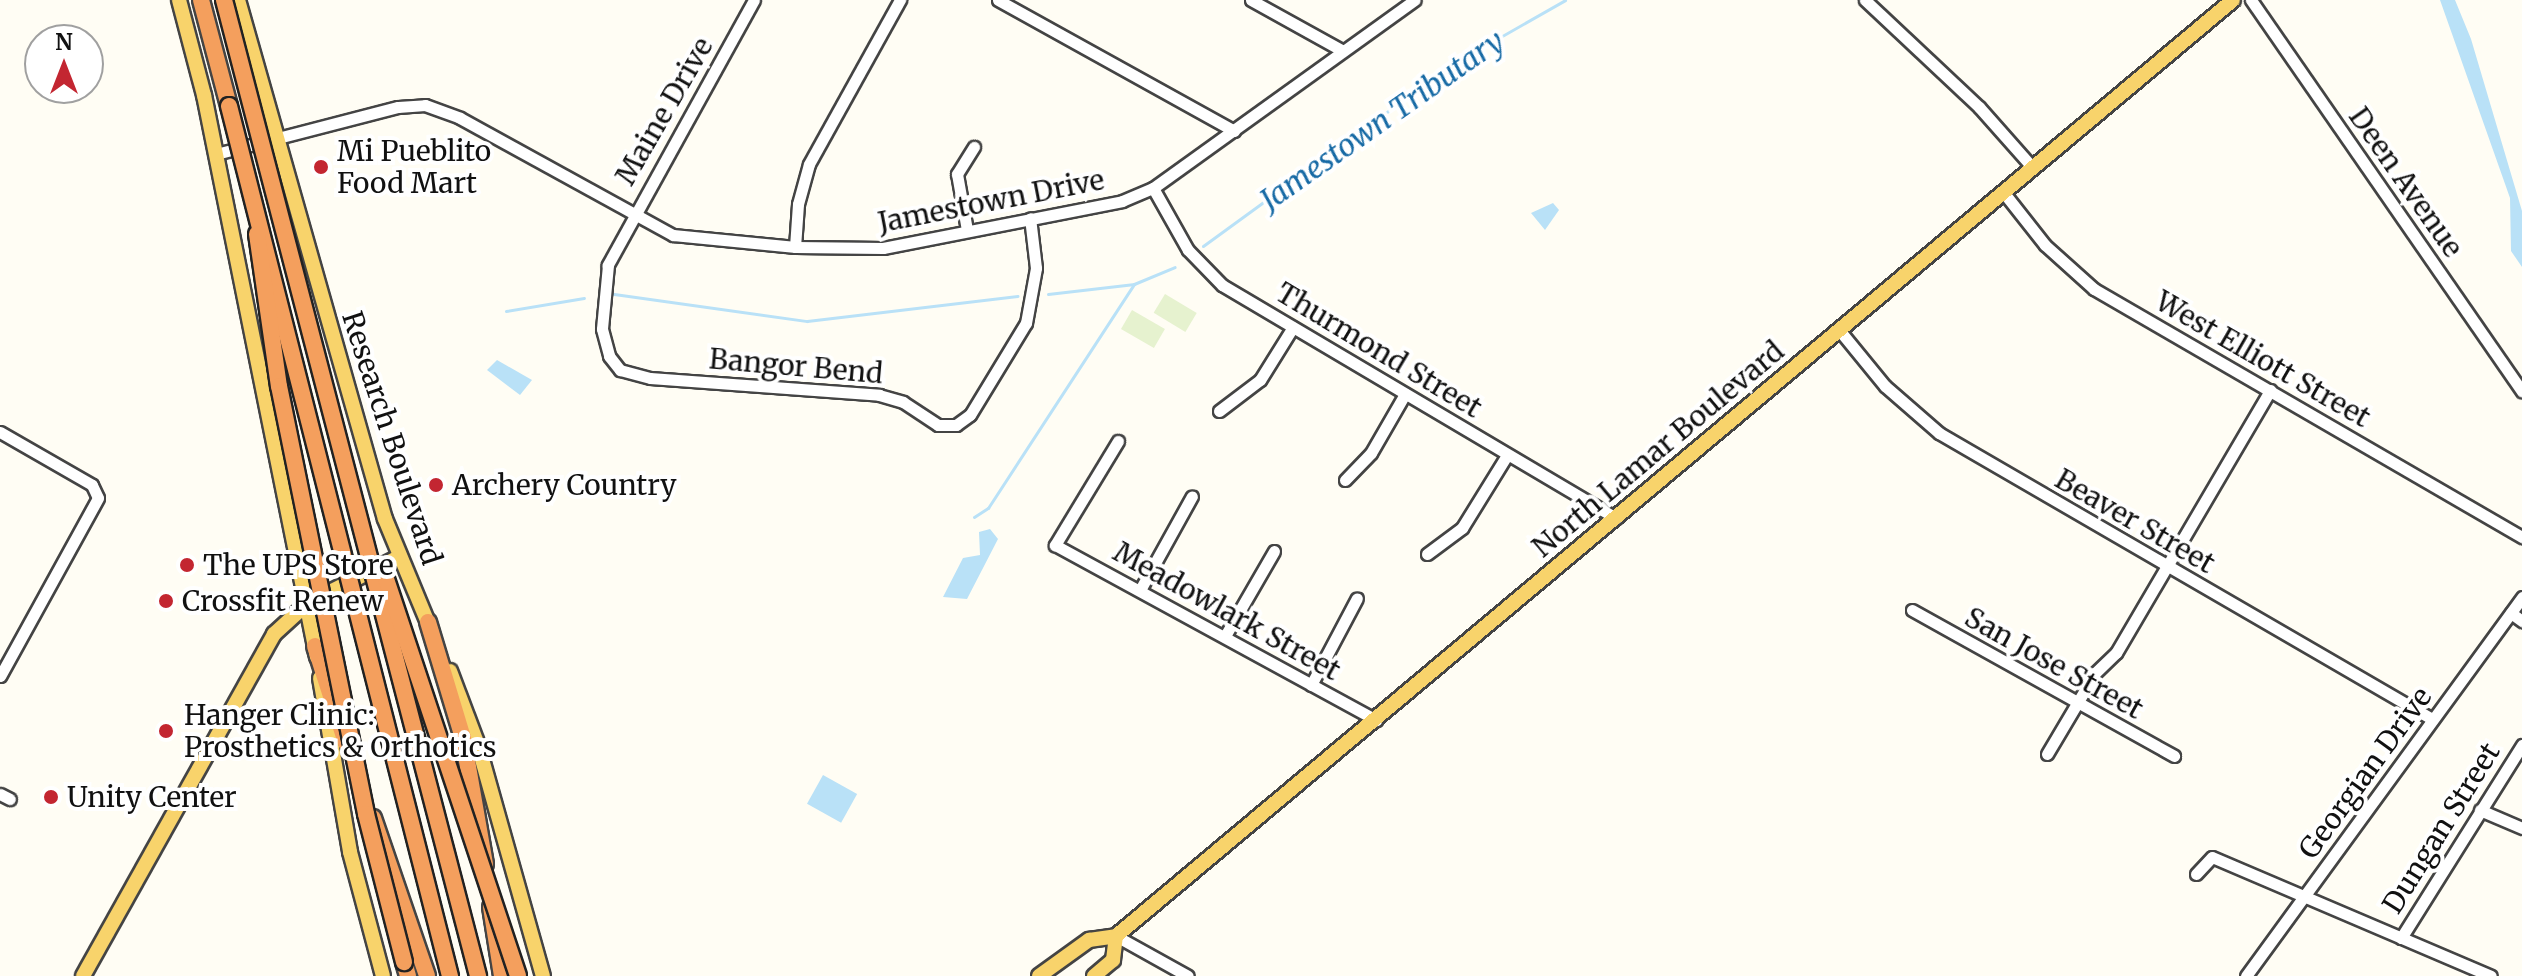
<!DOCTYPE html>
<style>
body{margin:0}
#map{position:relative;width:2522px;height:976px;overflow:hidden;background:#fffdf4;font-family:Merriweather,serif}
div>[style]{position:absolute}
.pitch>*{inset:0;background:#e6f2cf;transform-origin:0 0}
.water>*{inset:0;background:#b9e1f7;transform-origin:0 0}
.stream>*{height:3px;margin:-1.5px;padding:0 1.5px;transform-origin:1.5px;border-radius:1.5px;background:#b9e1f7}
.roads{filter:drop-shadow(2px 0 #444) drop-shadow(-2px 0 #444) drop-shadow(0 2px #444) drop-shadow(0 -2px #444)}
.minor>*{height:11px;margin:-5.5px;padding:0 5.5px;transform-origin:5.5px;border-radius:5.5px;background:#fff}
.major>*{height:14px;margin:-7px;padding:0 7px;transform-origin:7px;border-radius:7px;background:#f8d36b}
.highway>*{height:16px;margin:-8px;padding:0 8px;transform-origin:8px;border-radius:8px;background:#f49f5d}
.bridges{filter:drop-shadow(2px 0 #222) drop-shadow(-2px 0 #222) drop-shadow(0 2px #222) drop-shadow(0 -2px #222)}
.highway-bridge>*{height:16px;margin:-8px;padding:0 8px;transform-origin:8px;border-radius:8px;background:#f49f5d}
.dots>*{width:22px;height:22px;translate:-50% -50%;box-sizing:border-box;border:4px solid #fff;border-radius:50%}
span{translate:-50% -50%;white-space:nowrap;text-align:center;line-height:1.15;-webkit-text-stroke:8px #fff;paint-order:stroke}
.street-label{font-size:28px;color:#111}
.poi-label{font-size:28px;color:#111}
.left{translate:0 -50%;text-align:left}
.water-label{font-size:30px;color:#176aa5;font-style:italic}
.north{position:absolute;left:24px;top:24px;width:80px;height:80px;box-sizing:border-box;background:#fff;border:2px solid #a0a0a0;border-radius:50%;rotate:0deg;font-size:22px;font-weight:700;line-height:32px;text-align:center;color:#111}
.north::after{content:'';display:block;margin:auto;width:28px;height:36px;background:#c32631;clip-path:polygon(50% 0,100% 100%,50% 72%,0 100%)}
</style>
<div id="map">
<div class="pitch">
<i style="left:1165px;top:294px;width:37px;height:22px;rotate:31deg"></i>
<i style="left:1132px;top:310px;width:38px;height:22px;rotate:30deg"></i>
</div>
<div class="water">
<i style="clip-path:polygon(2440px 0,2455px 0,2471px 39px,2522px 211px,2522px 267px,2511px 251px,2510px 198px)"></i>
<i style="clip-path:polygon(1553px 203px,1559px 210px,1545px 230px,1531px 213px)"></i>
<i style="clip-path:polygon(497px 360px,532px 380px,520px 395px,487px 370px)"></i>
<i style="clip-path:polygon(990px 529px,998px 539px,967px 599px,943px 597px,963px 558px,980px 555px,979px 532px)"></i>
<i style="left:823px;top:775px;width:39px;height:33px;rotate:29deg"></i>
</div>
<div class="stream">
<i style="left:1203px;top:246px;width:309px;rotate:-36.1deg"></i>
<i style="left:1453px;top:64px;width:129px;rotate:-29.7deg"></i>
<i style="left:614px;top:294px;width:195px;rotate:8deg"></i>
<i style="left:807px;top:321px;width:212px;rotate:-6.8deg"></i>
<i style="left:1048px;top:294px;width:87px;rotate:-6.6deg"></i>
<i style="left:1134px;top:284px;width:44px;rotate:-22.5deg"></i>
<i style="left:506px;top:311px;width:79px;rotate:-9.5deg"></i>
<i style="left:974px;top:517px;width:17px;rotate:-33deg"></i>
<i style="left:988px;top:508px;width:267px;rotate:-56.9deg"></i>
</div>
<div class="roads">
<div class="minor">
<i style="left:754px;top:0;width:303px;rotate:118.9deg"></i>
<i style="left:608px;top:265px;width:64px;rotate:95.4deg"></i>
<i style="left:602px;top:329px;width:28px;rotate:75deg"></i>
<i style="left:609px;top:356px;width:18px;rotate:52deg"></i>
<i style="left:620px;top:370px;width:31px;rotate:15deg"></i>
<i style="left:650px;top:378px;width:230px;rotate:4.2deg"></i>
<i style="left:879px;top:395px;width:25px;rotate:16deg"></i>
<i style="left:903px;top:402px;width:42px;rotate:33.3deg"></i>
<i style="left:938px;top:425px;width:18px"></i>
<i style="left:956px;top:425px;width:17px;rotate:-36deg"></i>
<i style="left:970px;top:415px;width:108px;rotate:-58.7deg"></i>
<i style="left:1026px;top:323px;width:56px;rotate:-79.7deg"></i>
<i style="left:1036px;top:268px;width:50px;rotate:-96.8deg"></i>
<i style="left:998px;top:0;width:270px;rotate:29deg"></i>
<i style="left:1251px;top:0;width:105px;rotate:29deg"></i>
<i style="left:1865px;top:0;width:156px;rotate:43.2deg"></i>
<i style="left:1979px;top:107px;width:81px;rotate:48.5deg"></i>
<i style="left:2251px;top:0;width:476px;rotate:55.3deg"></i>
<i style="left:216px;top:154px;width:188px;rotate:-14.5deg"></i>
<i style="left:398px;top:107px;width:27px;rotate:-4deg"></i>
<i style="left:425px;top:105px;width:37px;rotate:20deg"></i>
<i style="left:460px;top:118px;width:243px;rotate:28.8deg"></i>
<i style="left:673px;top:235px;width:123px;rotate:5.6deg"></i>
<i style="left:795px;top:247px;width:88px;rotate:0.7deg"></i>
<i style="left:883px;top:248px;width:244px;rotate:-11.1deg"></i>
<i style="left:1122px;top:201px;width:34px;rotate:-23deg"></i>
<i style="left:1153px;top:188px;width:322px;rotate:-35.7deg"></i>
<i style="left:1153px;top:188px;width:71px;rotate:60.6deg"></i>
<i style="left:1188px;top:250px;width:49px;rotate:45.8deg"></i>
<i style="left:1222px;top:285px;width:458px;rotate:30.6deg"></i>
<i style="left:2004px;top:193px;width:66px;rotate:51.7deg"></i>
<i style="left:2045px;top:245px;width:66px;rotate:41.9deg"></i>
<i style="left:2094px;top:289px;width:495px;rotate:30.1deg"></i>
<i style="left:967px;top:230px;width:57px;rotate:-100.1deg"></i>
<i style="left:957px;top:174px;width:32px;rotate:-58deg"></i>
<i style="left:795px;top:247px;width:43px;rotate:-86deg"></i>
<i style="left:798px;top:204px;width:41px;rotate:-74.6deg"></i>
<i style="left:809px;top:164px;width:188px;rotate:-61deg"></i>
<i style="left:1840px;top:331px;width:71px;rotate:50.7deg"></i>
<i style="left:1885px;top:386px;width:72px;rotate:41deg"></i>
<i style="left:1939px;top:433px;width:570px;rotate:30.12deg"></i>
<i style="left:1219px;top:411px;width:51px;rotate:-37.1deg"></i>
<i style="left:1260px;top:380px;width:62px;rotate:-58.1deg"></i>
<i style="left:0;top:432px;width:106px;rotate:29.9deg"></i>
<i style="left:92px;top:485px;width:14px;rotate:65deg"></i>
<i style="left:98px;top:498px;width:203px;rotate:118.8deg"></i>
<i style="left:1118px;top:441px;width:122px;rotate:121.2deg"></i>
<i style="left:1055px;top:545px;width:366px;rotate:28.6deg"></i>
<i style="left:1345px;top:480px;width:37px;rotate:-46deg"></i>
<i style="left:1371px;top:453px;width:68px;rotate:-60deg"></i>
<i style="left:1427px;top:554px;width:44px;rotate:-36.6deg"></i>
<i style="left:1462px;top:528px;width:86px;rotate:-58.3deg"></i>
<i style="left:1140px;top:590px;width:107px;rotate:-61deg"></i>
<i style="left:1912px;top:610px;width:300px;rotate:29.1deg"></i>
<i style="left:2511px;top:613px;width:14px;rotate:36deg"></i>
<i style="left:1225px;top:636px;width:98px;rotate:-60deg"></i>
<i style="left:1311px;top:685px;width:98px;rotate:-62.1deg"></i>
<i style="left:2047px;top:754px;width:94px;rotate:-59.3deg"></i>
<i style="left:2095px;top:673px;width:29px;rotate:-44deg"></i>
<i style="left:2116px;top:653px;width:305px;rotate:-59.6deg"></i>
<i style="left:0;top:794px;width:11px;rotate:27deg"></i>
<i style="left:2480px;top:810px;width:46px;rotate:23.2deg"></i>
<i style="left:2196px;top:874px;width:23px;rotate:-47deg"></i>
<i style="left:2212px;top:857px;width:303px;rotate:23.1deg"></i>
<i style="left:1116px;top:936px;width:82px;rotate:29.1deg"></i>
<i style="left:2401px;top:938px;width:228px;rotate:-57.9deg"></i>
<i style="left:2246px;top:976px;width:469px;rotate:-53.9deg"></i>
</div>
<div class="major">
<i style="left:179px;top:0;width:98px;rotate:75.3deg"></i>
<i style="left:204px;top:95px;width:573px;rotate:78.63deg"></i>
<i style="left:238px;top:0;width:539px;rotate:74.19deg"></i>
<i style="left:385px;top:519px;width:120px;rotate:67.5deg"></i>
<i style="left:450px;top:671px;width:79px;rotate:69.3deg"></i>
<i style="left:478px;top:745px;width:240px;rotate:74.3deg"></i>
<i style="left:320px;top:678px;width:177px;rotate:80.2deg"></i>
<i style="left:350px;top:852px;width:128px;rotate:75.1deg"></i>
<i style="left:83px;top:976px;width:392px;rotate:-60.8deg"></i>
<i style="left:274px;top:634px;width:46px;rotate:-42.4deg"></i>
<i style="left:308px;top:603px;width:102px;rotate:-26.8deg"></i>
<i style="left:1039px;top:976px;width:62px;rotate:-35.8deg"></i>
<i style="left:1089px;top:940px;width:27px;rotate:-8deg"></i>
<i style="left:1116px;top:936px;width:1457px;rotate:-39.96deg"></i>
<i style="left:1094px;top:976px;width:25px;rotate:-40deg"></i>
<i style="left:1113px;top:960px;width:24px;rotate:-83deg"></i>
</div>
<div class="highway">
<i style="left:201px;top:0;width:110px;rotate:75.2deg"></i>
<i style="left:428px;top:622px;width:121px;rotate:73.2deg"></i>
<i style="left:463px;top:738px;width:128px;rotate:80.1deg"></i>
<i style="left:315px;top:646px;width:102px;rotate:72.3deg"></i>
<i style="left:373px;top:818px;width:167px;rotate:71.1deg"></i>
<i style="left:491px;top:907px;width:70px;rotate:80.9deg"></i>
<i style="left:404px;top:962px;width:15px;rotate:74deg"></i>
</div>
</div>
<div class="bridges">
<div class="highway-bridge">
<i style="left:224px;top:0;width:1009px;rotate:75.41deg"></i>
<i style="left:229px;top:106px;width:898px;rotate:75.75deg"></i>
<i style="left:257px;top:234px;width:154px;rotate:81.8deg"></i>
<i style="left:279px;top:386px;width:437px;rotate:78.5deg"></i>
<i style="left:366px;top:814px;width:153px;rotate:75.6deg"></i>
<i style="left:386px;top:579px;width:418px;rotate:71.6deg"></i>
</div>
</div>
<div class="dots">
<i style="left:321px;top:167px;background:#c32631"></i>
<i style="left:436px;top:485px;background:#c32631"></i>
<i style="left:187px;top:565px;background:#c32631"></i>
<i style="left:166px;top:601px;background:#c32631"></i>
<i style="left:166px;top:731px;background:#c32631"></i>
<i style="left:51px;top:797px;background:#c32631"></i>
</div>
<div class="street-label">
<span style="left:664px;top:111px;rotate:-60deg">Maine Drive</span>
<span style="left:2406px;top:182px;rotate:55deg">Deen Avenue</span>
<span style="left:991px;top:201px;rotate:-11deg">Jamestown Drive</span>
<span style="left:1379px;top:350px;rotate:31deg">Thurmond Street</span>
<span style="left:2263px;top:359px;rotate:30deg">West Elliott Street</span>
<span style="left:796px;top:366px;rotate:5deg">Bangor Bend</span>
<span style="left:392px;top:438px;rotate:72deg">Research Boulevard</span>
<span style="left:1658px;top:449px;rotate:-40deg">North Lamar Boulevard</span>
<span style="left:2135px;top:521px;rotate:30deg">Beaver Street</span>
<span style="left:1227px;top:611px;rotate:29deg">Meadowlark Street</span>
<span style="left:2054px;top:663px;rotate:29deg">San Jose Street</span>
<span style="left:2365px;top:773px;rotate:-54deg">Georgian Drive</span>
<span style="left:2441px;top:828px;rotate:-58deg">Dungan Street</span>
</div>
<div class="poi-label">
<span class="left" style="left:337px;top:167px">Mi Pueblito<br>Food Mart</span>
<span class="left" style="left:452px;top:485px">Archery Country</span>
<span class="left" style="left:203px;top:565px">The UPS Store</span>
<span class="left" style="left:182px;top:601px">Crossfit Renew</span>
<span class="left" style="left:184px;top:731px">Hanger Clinic:<br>Prosthetics &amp; Orthotics</span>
<span class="left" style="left:67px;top:797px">Unity Center</span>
</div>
<div class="water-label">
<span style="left:1382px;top:120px;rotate:-35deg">Jamestown Tributary</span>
</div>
<div class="north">N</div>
</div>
